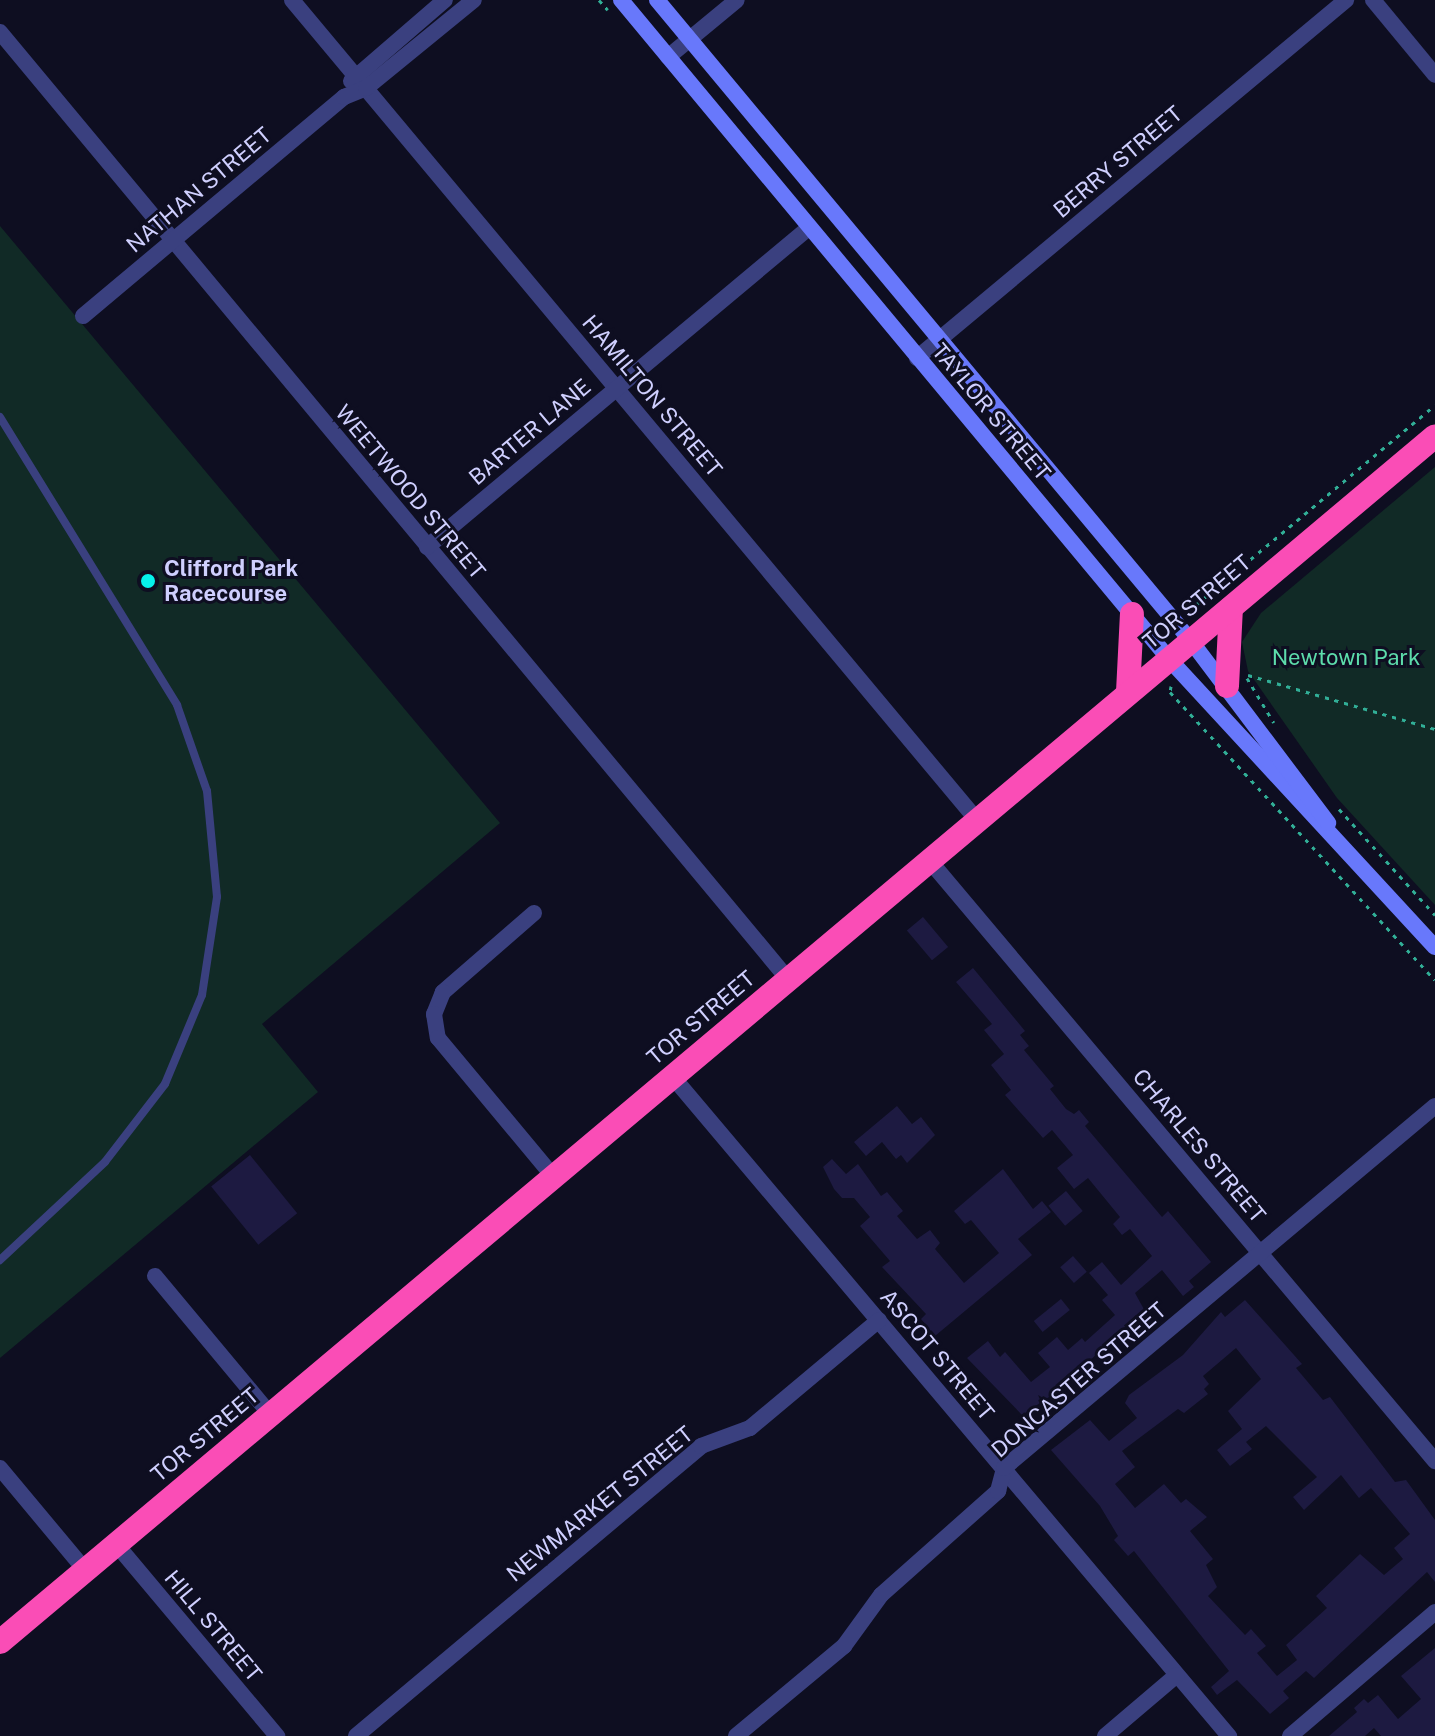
<!DOCTYPE html>
<style>
body{margin:0}
#map{position:relative;width:1435px;height:1736px;overflow:hidden;background:#0e0e21;font-family:"Public Sans",sans-serif}
div>[style]{position:absolute}
.green>*{inset:0;background:#112a26}
.building>*{inset:0;background:#1d1a41;transform-origin:0 0}
.path>*{height:3px;margin-top:-1.5px;transform-origin:0;background:repeating-linear-gradient(90deg,#31af97 0 4px,transparent 0 10px)}
.lane>*{height:8px;margin:-4px;padding:0 4px;transform-origin:4px;border-radius:4px;background:#3a407f}
.street>*{height:16px;margin:-8px;padding:0 8px;transform-origin:8px;border-radius:8px;background:#3a407f}
.secondary>*{height:16px;margin:-8px;padding:0 8px;transform-origin:8px;border-radius:8px;background:#6878fb}
.highway>*{height:24px;margin:-12px;padding:0 12px;transform-origin:12px;border-radius:12px;background:#fa4db6}
.dots>*{width:22px;height:22px;translate:-50% -50%;box-sizing:border-box;border:4px solid #0e0e21;border-radius:50%}
span{translate:-50% -50%;white-space:nowrap;text-align:center;line-height:1.15;-webkit-text-stroke:6px #0e0e21;paint-order:stroke}
.street-label{font-size:22px;color:#cfcffe}
.poi-label{font-size:22px;color:#cfcffe;font-weight:700}
.left{translate:0 -50%;text-align:left}
.park-label{font-size:22px;color:#5ddcab}
</style>
<div id="map">
<div class="green">
<i style="clip-path:polygon(0 226px,500px 823px,262px 1024px,318px 1092px,0 1358px)"></i>
<i style="clip-path:polygon(1435px 467px,1435px 905px,1337px 798px,1248px 671px,1242px 642px,1261px 613px)"></i>
</div>
<div class="building">
<i style="left:923px;top:917px;width:39px;height:21px;rotate:50deg"></i>
<i style="clip-path:polygon(973px 968px,1025px 1031px,1020px 1035px,1029px 1046px,1024px 1050px,1054px 1086px,1050px 1089px,1066px 1109px,1074px 1114px,1079px 1110px,1089px 1122px,1085px 1126px,1162px 1217px,1168px 1211px,1211px 1262px,1189px 1281px,1194px 1287px,1183px 1296px,1162px 1270px,1135px 1293px,1146px 1313px,1145px 1319px,1117px 1334px,1061px 1389px,1022px 1415px,967px 1358px,988px 1341px,1000px 1357px,1005px 1352px,1031px 1382px,1050px 1367px,1038px 1353px,1057px 1337px,1068px 1350px,1082px 1338px,1085px 1342px,1115px 1315px,1102px 1300px,1108px 1295px,1089px 1273px,1102px 1262px,1121px 1285px,1152px 1256px,1130px 1229px,1122px 1235px,1113px 1224px,1120px 1217px,1088px 1178px,1074px 1189px,1057px 1168px,1073px 1155px,1052px 1130px,1043px 1138px,1005px 1095px,1011px 1090px,991px 1065px,1004px 1054px,984px 1030px,992px 1024px,956px 982px)"></i>
<i style="clip-path:polygon(897px 1106px,912px 1124px,921px 1117px,935px 1135px,907px 1163px,901px 1155px,896px 1159px,882px 1142px,866px 1156px,854px 1142px)"></i>
<i style="left:250px;top:1155px;width:75px;height:50px;rotate:51deg"></i>
<i style="clip-path:polygon(832px 1159px,846px 1174px,858px 1164px,881px 1196px,887px 1192px,903px 1211px,897px 1216px,917px 1239px,930px 1230px,940px 1243px,935px 1249px,964px 1283px,999px 1253px,971px 1220px,965px 1224px,954px 1211px,1003px 1169px,1033px 1209px,1042px 1201px,1051px 1212px,1018px 1239px,1032px 1255px,935px 1336px,921px 1319px,926px 1314px,882px 1267px,890px 1261px,860px 1226px,870px 1217px,854px 1198px,842px 1198px,834px 1189px,823px 1167px)"></i>
<i style="left:1066px;top:1191px;width:26px;height:23px;rotate:50deg"></i>
<i style="left:1073px;top:1256px;width:21px;height:17px;rotate:49deg"></i>
<i style="left:1061px;top:1299px;width:14px;height:35px;rotate:51deg"></i>
<i style="clip-path:polygon(evenodd,1245px 1300px,1302px 1364px,1296px 1368px,1323px 1400px,1330px 1397px,1395px 1482px,1406px 1480px,1435px 1520px,1435px 1582px,1427px 1572px,1314px 1678px,1306px 1671px,1283px 1691px,1289px 1698px,1270px 1714px,1237px 1680px,1217px 1695px,1211px 1687px,1229px 1671px,1134px 1551px,1128px 1556px,1114px 1540px,1118px 1536px,1100px 1506px,1051px 1450px,1090px 1420px,1109px 1441px,1137px 1418px,1125px 1403px,1129px 1395px,1183px 1355px,1221px 1312px,1225px 1317px,1245px 1300px,1236px 1348px,1261px 1379px,1228px 1411px,1242px 1429px,1217px 1450px,1230px 1466px,1252px 1449px,1246px 1442px,1266px 1426px,1317px 1477px,1293px 1497px,1304px 1510px,1341px 1475px,1359px 1498px,1371px 1488px,1410px 1534px,1394px 1548px,1403px 1559px,1384px 1575px,1360px 1554px,1316px 1596px,1327px 1608px,1286px 1645px,1297px 1660px,1277px 1676px,1257px 1653px,1266px 1646px,1251px 1629px,1245px 1635px,1208px 1596px,1217px 1587px,1206px 1565px,1213px 1559px,1190px 1531px,1207px 1517px,1186px 1499px,1181px 1503px,1164px 1484px,1135px 1508px,1115px 1484px,1135px 1467px,1122px 1451px,1178px 1409px,1184px 1413px,1208px 1394px,1204px 1389px,1209px 1384px,1203px 1376px,1236px 1348px)"></i>
<i style="clip-path:polygon(1435px 1648px,1435px 1736px,1381px 1736px,1374px 1728px,1365px 1736px,1329px 1736px,1357px 1712px,1354px 1708px,1364px 1699px,1368px 1703px,1378px 1695px,1398px 1719px,1421px 1699px,1401px 1676px)"></i>
</div>
<div class="path">
<i style="left:599px;top:0;width:13px;rotate:48deg"></i>
<i style="left:1184px;top:606px;width:13px;rotate:-9deg"></i>
<i style="left:1197px;top:604px;width:310px;rotate:-39.9deg"></i>
<i style="left:1248px;top:675px;width:195px;rotate:16.1deg"></i>
<i style="left:1247px;top:678px;width:52px;rotate:59deg"></i>
<i style="left:1171px;top:686px;width:6px;rotate:99deg"></i>
<i style="left:1170px;top:692px;width:391px;rotate:47.4deg"></i>
<i style="left:1339px;top:809px;width:143px;rotate:47.8deg"></i>
</div>
<div class="lane">
<i style="left:0;top:417px;width:338px;rotate:58.4deg"></i>
<i style="left:177px;top:705px;width:91px;rotate:70.8deg"></i>
<i style="left:207px;top:791px;width:106px;rotate:84.6deg"></i>
<i style="left:217px;top:897px;width:99px;rotate:98.7deg"></i>
<i style="left:202px;top:995px;width:96px;rotate:112.6deg"></i>
<i style="left:165px;top:1084px;width:98px;rotate:127.6deg"></i>
<i style="left:105px;top:1162px;width:144px;rotate:137deg"></i>
</div>
<div class="street">
<i style="left:292px;top:0;width:1068px;rotate:50.13deg"></i>
<i style="left:1373px;top:0;width:97px;rotate:50.4deg"></i>
<i style="left:0;top:32px;width:1232px;rotate:50.24deg"></i>
<i style="left:668px;top:57px;width:89px;rotate:-39.6deg"></i>
<i style="left:351px;top:81px;width:124px;rotate:-40.8deg"></i>
<i style="left:83px;top:316px;width:341px;rotate:-40deg"></i>
<i style="left:344px;top:97px;width:24px;rotate:-22deg"></i>
<i style="left:366px;top:88px;width:139px;rotate:-39.2deg"></i>
<i style="left:917px;top:358px;width:559px;rotate:-39.84deg"></i>
<i style="left:427px;top:547px;width:498px;rotate:-39.9deg"></i>
<i style="left:929px;top:860px;width:786px;rotate:49.9deg"></i>
<i style="left:534px;top:913px;width:121px;rotate:139deg"></i>
<i style="left:443px;top:992px;width:24px;rotate:112deg"></i>
<i style="left:434px;top:1014px;width:24px;rotate:81deg"></i>
<i style="left:438px;top:1038px;width:180px;rotate:50.2deg"></i>
<i style="left:672px;top:1076px;width:864px;rotate:49.84deg"></i>
<i style="left:155px;top:1276px;width:180px;rotate:50.2deg"></i>
<i style="left:0;top:1468px;width:133px;rotate:50.2deg"></i>
<i style="left:116px;top:1544px;width:251px;rotate:50deg"></i>
<i style="left:356px;top:1736px;width:451px;rotate:-40deg"></i>
<i style="left:701px;top:1446px;width:52px;rotate:-20.2deg"></i>
<i style="left:750px;top:1428px;width:168px;rotate:-39.9deg"></i>
<i style="left:736px;top:1736px;width:141px;rotate:-39.8deg"></i>
<i style="left:844px;top:1646px;width:63px;rotate:-54deg"></i>
<i style="left:881px;top:1595px;width:157px;rotate:-41.6deg"></i>
<i style="left:998px;top:1491px;width:24px;rotate:-75deg"></i>
<i style="left:1004px;top:1468px;width:563px;rotate:-40.03deg"></i>
<i style="left:1105px;top:1736px;width:94px;rotate:-40.3deg"></i>
<i style="left:1290px;top:1736px;width:191px;rotate:-40.5deg"></i>
</div>
<div class="secondary">
<i style="left:621px;top:0;width:857px;rotate:50.25deg"></i>
<i style="left:1169px;top:659px;width:392px;rotate:47.3deg"></i>
<i style="left:657px;top:0;width:834px;rotate:50.2deg"></i>
<i style="left:1191px;top:641px;width:228px;rotate:53deg"></i>
</div>
<div class="highway">
<i style="left:1227px;top:686px;width:78px;rotate:-87.1deg"></i>
<i style="left:1128px;top:692px;width:78px;rotate:-87.1deg"></i>
<i style="left:0;top:1642px;width:1874px;rotate:-40.04deg"></i>
</div>
<div class="dots">
<i style="left:148px;top:581px;background:#06f2eb"></i>
</div>
<div class="street-label">
<span style="left:1118px;top:162px;rotate:-40deg">BERRY STREET</span>
<span style="left:199px;top:190px;rotate:-40deg">NATHAN STREET</span>
<span style="left:652px;top:396px;rotate:50deg">HAMILTON STREET</span>
<span style="left:991px;top:412px;rotate:50deg">TAYLOR STREET</span>
<span style="left:530px;top:432px;rotate:-40deg">BARTER LANE</span>
<span style="left:410px;top:492px;rotate:50deg">WEETWOOD STREET</span>
<span style="left:1197px;top:602px;rotate:-40deg">TOR STREET</span>
<span style="left:701px;top:1018px;rotate:-40deg">TOR STREET</span>
<span style="left:1199px;top:1146px;rotate:50deg">CHARLES STREET</span>
<span style="left:937px;top:1355px;rotate:50deg">ASCOT STREET</span>
<span style="left:1079px;top:1380px;rotate:-41deg">DONCASTER STREET</span>
<span style="left:205px;top:1435px;rotate:-40deg">TOR STREET</span>
<span style="left:600px;top:1504px;rotate:-39deg">NEWMARKET STREET</span>
<span style="left:213px;top:1626px;rotate:50deg">HILL STREET</span>
</div>
<div class="poi-label">
<span class="left" style="left:164px;top:581px">Clifford Park<br>Racecourse</span>
</div>
<div class="park-label">
<span style="left:1346px;top:658px">Newtown Park</span>
</div>
</div>
